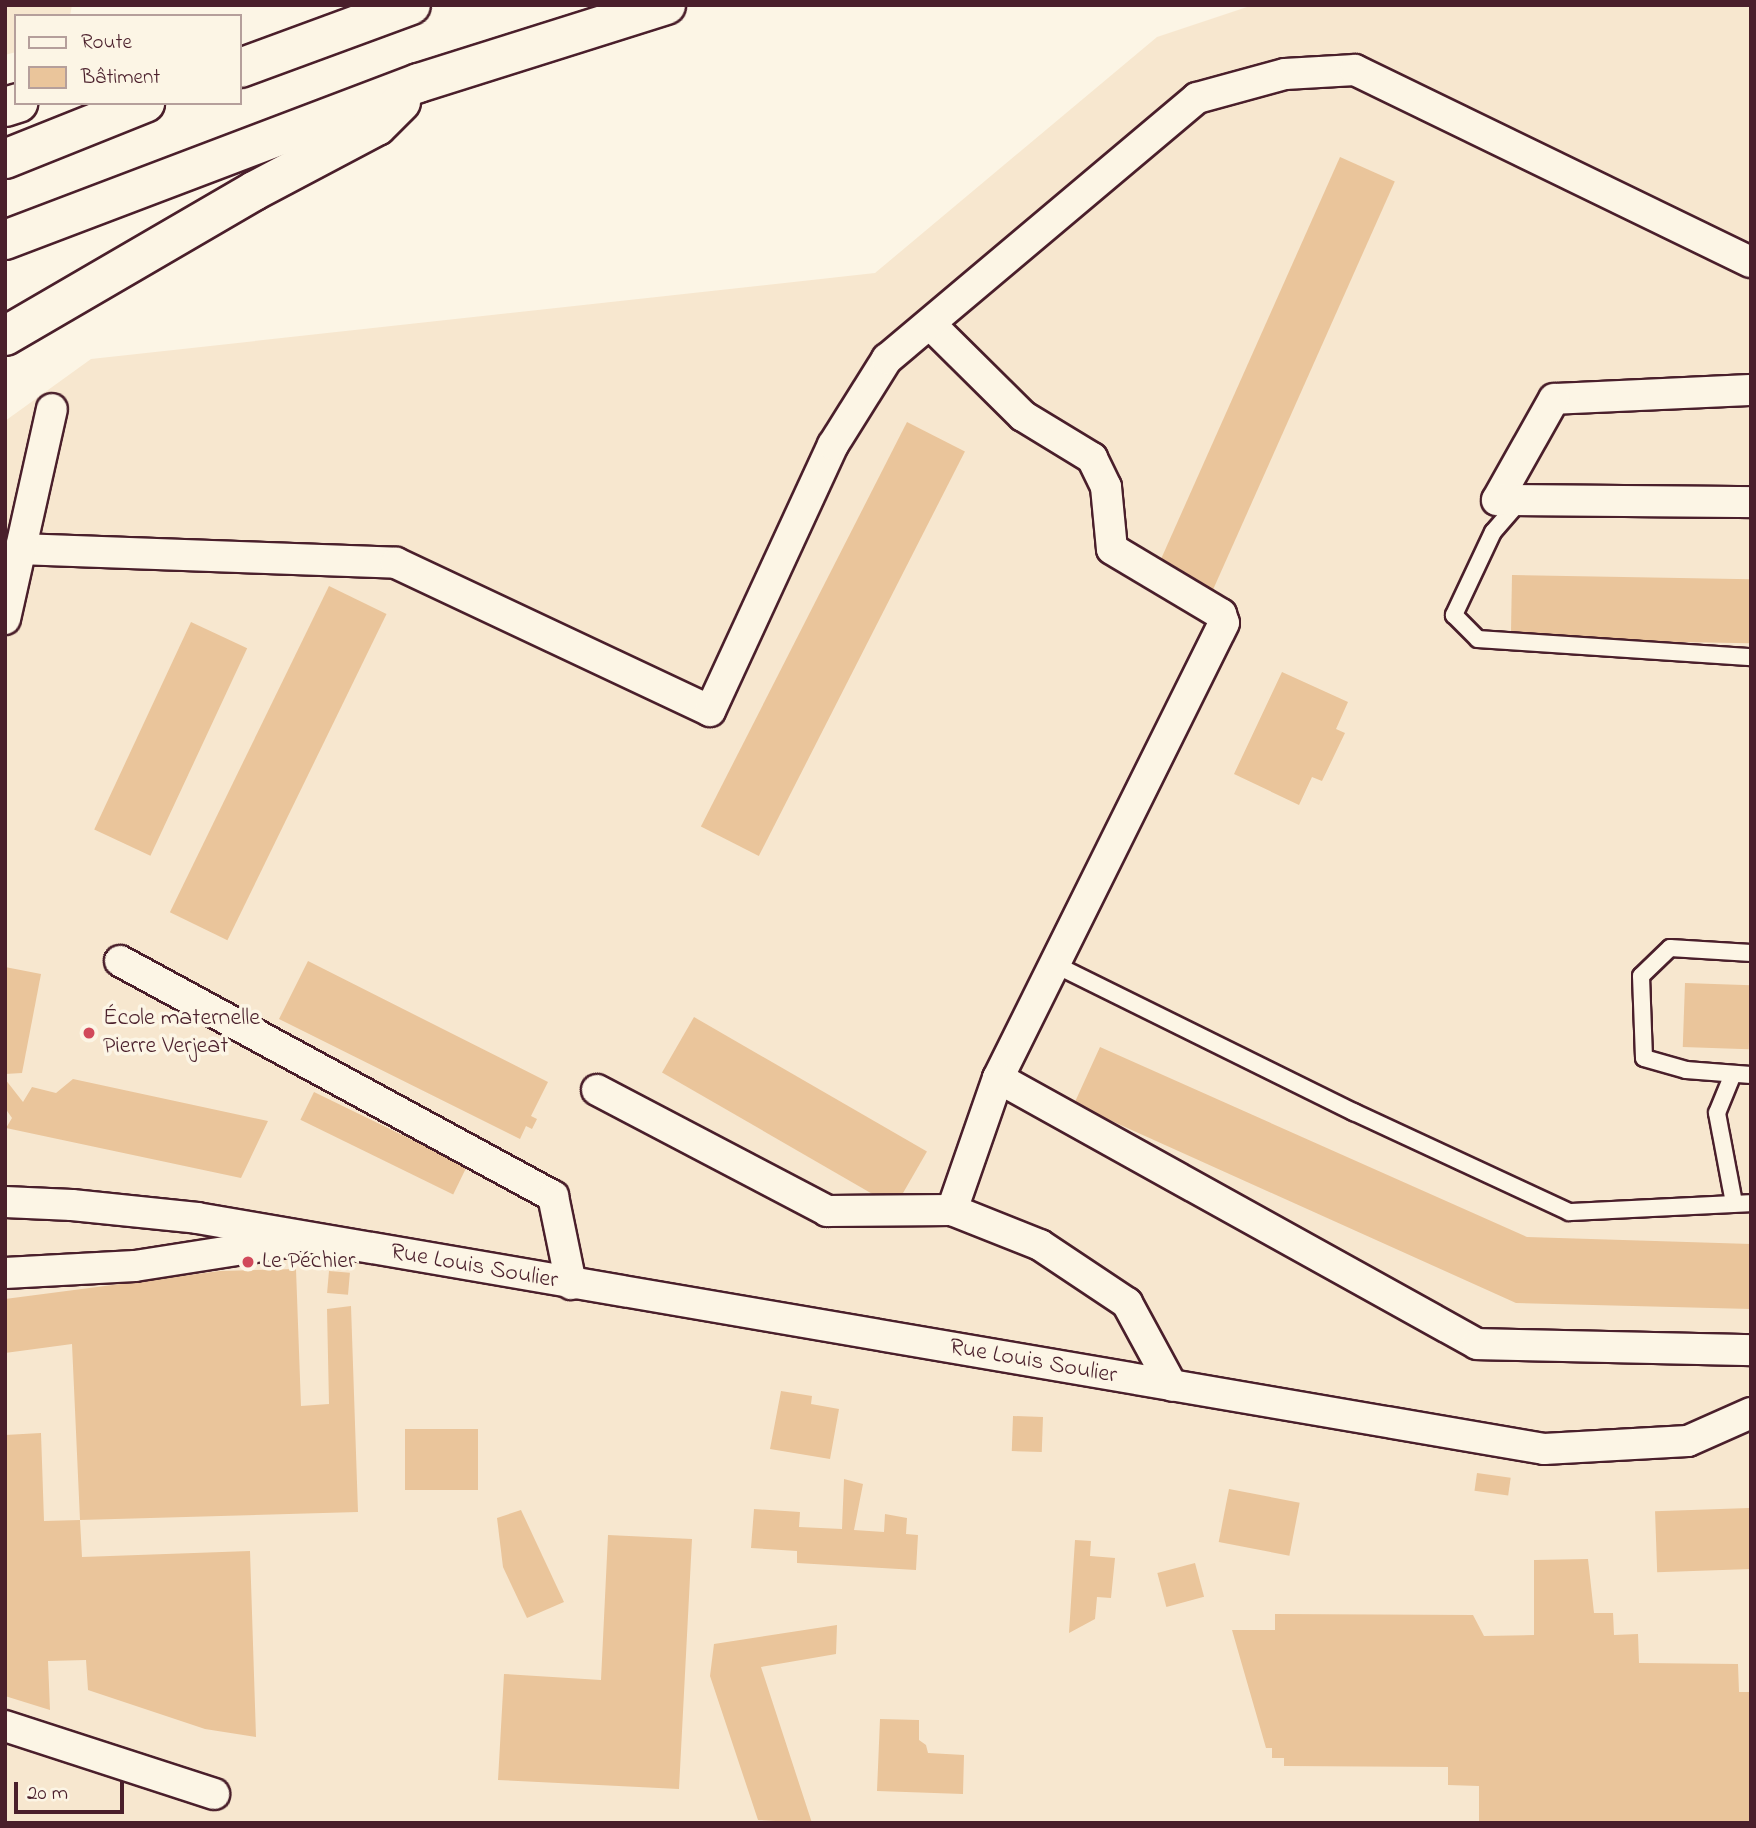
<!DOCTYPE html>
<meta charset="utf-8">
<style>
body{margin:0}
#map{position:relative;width:1756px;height:1828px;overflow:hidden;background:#fcf5e5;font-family:"Indie Flower",sans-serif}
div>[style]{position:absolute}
.built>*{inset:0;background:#f7e7cf}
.building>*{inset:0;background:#eac59b;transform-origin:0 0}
.roads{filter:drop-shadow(2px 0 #4a1f2b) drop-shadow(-2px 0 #4a1f2b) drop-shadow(0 2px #4a1f2b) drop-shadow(0 -2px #4a1f2b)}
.service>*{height:16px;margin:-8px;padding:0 8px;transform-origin:8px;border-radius:8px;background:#fcf5e5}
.minor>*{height:30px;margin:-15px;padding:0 15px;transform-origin:15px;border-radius:15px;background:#fcf5e5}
.motorway>*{height:38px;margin:-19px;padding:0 19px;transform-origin:19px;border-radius:19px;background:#fcf5e5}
.dots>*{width:19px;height:19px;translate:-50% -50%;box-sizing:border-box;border:4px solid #fcf5e5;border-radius:50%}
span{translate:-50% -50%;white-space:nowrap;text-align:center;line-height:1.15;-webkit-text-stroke:7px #fcf5e5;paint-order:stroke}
.poi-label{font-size:24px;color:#4a1f2b}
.left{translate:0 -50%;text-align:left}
.street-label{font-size:24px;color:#4a1f2b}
.frame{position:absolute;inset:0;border:7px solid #4a1f2b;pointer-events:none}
.legend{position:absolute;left:14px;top:14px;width:228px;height:91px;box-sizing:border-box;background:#fcf5e5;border:2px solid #b59f9b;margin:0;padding:9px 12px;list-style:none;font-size:21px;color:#4a1f2b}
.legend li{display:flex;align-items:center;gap:14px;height:35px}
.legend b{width:35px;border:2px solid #b59f9b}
.scale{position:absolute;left:14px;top:1782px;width:110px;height:32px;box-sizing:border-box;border:4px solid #4a1f2b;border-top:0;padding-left:9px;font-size:21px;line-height:24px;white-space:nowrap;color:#4a1f2b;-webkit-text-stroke:5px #fcf5e5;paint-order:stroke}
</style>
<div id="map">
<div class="built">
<i style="clip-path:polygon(5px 5px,72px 5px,70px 16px,16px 16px,16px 52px,5px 55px)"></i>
<i style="clip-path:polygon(1253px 5px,1751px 5px,1751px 1823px,5px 1823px,5px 421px,91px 359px,875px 273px,1157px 37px)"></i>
</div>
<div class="building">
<i style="left:1340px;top:157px;width:60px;height:452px;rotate:24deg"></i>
<i style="left:907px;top:422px;width:65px;height:454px;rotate:27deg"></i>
<i style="left:1512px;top:575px;width:239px;height:64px;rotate:1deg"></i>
<i style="left:329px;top:586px;width:64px;height:363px;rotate:26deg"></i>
<i style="left:191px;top:622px;width:62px;height:229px;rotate:25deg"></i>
<i style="clip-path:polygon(1282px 672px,1348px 702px,1336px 729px,1345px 733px,1322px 781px,1312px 777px,1299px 805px,1234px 774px)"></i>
<i style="clip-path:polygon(308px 961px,548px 1082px,531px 1116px,537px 1119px,532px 1129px,526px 1126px,520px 1139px,279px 1019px)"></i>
<i style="clip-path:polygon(5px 967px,41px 974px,22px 1073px,5px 1074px)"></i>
<i style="left:1685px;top:983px;width:66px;height:64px;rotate:2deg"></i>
<i style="left:694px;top:1017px;width:269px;height:64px;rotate:30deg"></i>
<i style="clip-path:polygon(1100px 1047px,1527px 1237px,1751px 1244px,1751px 1309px,1516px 1303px,1074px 1104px)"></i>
<i style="clip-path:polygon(5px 1079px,23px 1102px,32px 1087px,56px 1093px,73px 1079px,268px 1121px,241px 1178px,6px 1128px,12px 1118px,5px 1108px)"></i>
<i style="left:314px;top:1092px;width:170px;height:31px;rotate:26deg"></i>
<i style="clip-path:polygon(296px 1269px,301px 1406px,329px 1404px,327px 1309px,351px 1306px,358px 1512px,80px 1520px,72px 1344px,5px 1353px,5px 1299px,220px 1271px)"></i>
<i style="left:329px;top:1271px;width:21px;height:22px;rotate:5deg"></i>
<i style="clip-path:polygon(781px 1391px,812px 1396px,811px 1404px,839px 1409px,830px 1459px,770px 1449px)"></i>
<i style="left:1013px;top:1416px;width:30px;height:35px;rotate:2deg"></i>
<i style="left:478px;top:1429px;width:61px;height:73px;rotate:90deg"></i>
<i style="clip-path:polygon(41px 1433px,44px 1521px,80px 1520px,82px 1557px,250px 1551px,256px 1737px,205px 1729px,88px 1690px,86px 1660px,48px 1661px,50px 1710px,5px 1696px,5px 1435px)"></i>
<i style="left:1477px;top:1473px;width:34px;height:18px;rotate:8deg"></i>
<i style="clip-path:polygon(844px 1479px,863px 1484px,854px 1530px,884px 1532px,885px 1514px,907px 1518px,906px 1534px,918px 1535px,916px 1570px,797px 1563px,797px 1551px,751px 1548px,754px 1509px,800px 1512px,799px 1527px,842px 1529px)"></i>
<i style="left:1229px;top:1489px;width:72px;height:54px;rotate:11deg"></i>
<i style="left:1749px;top:1508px;width:61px;height:94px;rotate:88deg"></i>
<i style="clip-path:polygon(521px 1510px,564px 1602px,527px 1618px,503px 1567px,497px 1518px)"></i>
<i style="clip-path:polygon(608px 1535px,692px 1539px,679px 1789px,498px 1780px,504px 1674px,601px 1680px)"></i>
<i style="clip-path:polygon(1075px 1540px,1091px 1541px,1090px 1556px,1115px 1558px,1111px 1598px,1097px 1597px,1095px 1619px,1069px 1633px)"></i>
<i style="clip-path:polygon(1588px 1559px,1594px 1613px,1613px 1613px,1614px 1635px,1638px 1634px,1639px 1663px,1738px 1664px,1739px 1692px,1751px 1692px,1751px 1823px,1479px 1823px,1479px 1786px,1448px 1785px,1448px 1767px,1284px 1766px,1284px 1758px,1272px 1758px,1272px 1748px,1266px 1748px,1232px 1630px,1275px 1630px,1275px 1614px,1473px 1615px,1484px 1636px,1534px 1635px,1534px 1560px)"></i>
<i style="left:1195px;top:1563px;width:35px;height:39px;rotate:75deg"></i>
<i style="clip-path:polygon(837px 1625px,836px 1654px,761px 1667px,812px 1823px,758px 1820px,710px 1676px,714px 1644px)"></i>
<i style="clip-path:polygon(880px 1719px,919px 1720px,919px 1740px,926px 1745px,928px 1753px,964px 1755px,963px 1794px,877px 1791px)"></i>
</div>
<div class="roads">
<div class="service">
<i style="left:1520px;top:501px;width:41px;rotate:131.1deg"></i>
<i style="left:1493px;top:532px;width:92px;rotate:115.2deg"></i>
<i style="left:1454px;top:615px;width:34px;rotate:45deg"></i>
<i style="left:1478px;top:639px;width:274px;rotate:3.8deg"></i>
<i style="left:1751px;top:953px;width:81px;rotate:-176.5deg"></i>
<i style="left:1670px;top:948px;width:40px;rotate:136deg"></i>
<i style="left:1641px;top:976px;width:82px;rotate:87.9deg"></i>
<i style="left:1644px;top:1058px;width:44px;rotate:15.9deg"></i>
<i style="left:1686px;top:1070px;width:65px;rotate:4.4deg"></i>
<i style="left:1054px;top:964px;width:335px;rotate:26.3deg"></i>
<i style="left:1354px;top:1112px;width:237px;rotate:24.9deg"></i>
<i style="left:1569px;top:1212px;width:182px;rotate:-2.8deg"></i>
<i style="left:1733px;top:1074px;width:42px;rotate:112.3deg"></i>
<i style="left:1717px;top:1113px;width:92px;rotate:79.3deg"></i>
</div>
<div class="minor">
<i style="left:931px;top:325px;width:129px;rotate:44.7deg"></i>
<i style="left:1023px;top:416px;width:81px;rotate:31.3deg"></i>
<i style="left:1092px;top:458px;width:32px;rotate:64deg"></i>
<i style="left:1106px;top:487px;width:62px;rotate:84.5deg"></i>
<i style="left:1112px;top:549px;width:127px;rotate:30.8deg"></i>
<i style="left:1221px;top:614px;width:9px;rotate:72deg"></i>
<i style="left:1224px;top:623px;width:508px;rotate:116.41deg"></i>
<i style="left:998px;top:1078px;width:140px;rotate:109.2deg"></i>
<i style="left:1751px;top:390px;width:197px;rotate:177.4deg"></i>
<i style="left:1554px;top:399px;width:116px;rotate:119.4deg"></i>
<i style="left:1497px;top:500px;width:254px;rotate:0.5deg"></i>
<i style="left:20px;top:549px;width:376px;rotate:2.1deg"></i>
<i style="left:396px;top:563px;width:347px;rotate:25.2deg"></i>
<i style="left:710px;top:711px;width:293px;rotate:-65.2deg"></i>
<i style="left:833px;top:445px;width:102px;rotate:-57.9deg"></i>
<i style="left:887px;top:359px;width:405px;rotate:-40.1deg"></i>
<i style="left:1197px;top:98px;width:91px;rotate:-15.3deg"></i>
<i style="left:1285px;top:74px;width:70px;rotate:-3.3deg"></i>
<i style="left:1355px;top:70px;width:440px;rotate:25.9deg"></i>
<i style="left:5px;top:619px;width:215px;rotate:-77.4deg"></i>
<i style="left:120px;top:961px;width:493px;rotate:28.5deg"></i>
<i style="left:553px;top:1196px;width:90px;rotate:78.4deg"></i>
<i style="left:998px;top:1078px;width:548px;rotate:29.04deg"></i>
<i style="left:1477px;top:1344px;width:274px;rotate:1.3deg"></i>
<i style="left:597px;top:1090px;width:260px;rotate:27.7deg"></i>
<i style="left:827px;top:1211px;width:125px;rotate:-0.5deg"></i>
<i style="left:952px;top:1210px;width:95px;rotate:21.7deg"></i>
<i style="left:1040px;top:1245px;width:105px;rotate:33.7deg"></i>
<i style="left:1127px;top:1303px;width:94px;rotate:61.5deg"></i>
<i style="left:5px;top:1202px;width:67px;rotate:2.6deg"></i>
<i style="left:72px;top:1205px;width:126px;rotate:5.9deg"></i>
<i style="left:197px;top:1218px;width:1367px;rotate:9.73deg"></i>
<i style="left:1544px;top:1449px;width:144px;rotate:-3.2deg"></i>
<i style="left:1688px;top:1441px;width:69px;rotate:-24deg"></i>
<i style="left:5px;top:1273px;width:130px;rotate:-3.1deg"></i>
<i style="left:135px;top:1266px;width:155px;rotate:-8.9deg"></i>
<i style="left:5px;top:1726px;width:220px;rotate:18deg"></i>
</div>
<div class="motorway">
<i style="left:240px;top:68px;width:182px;rotate:-20.2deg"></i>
<i style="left:5px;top:107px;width:14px;rotate:-17deg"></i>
<i style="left:5px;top:159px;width:151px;rotate:-21.8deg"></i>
<i style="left:5px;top:240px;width:443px;rotate:-20.8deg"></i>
<i style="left:419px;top:83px;width:259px;rotate:-17.5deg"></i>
<i style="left:5px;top:336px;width:288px;rotate:-30.2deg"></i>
<i style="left:254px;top:191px;width:139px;rotate:-27.9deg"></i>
<i style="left:377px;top:126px;width:34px;rotate:-45deg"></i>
</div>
</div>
<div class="dots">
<i style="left:89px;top:1033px;background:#d1495b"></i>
<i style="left:248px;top:1262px;background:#d1495b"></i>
</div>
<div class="poi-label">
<span class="left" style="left:103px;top:1033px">École maternelle<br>Pierre Verjeat</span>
<span class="left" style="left:262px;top:1262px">Le Péchier</span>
</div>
<div class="street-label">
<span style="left:474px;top:1267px;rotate:10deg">Rue Louis Soulier</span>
<span style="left:1033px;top:1362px;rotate:10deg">Rue Louis Soulier</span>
</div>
<div class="frame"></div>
<ul class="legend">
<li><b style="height:9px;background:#fcf5e5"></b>Route</li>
<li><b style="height:19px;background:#eac59b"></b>Bâtiment</li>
</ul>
<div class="scale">20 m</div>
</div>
